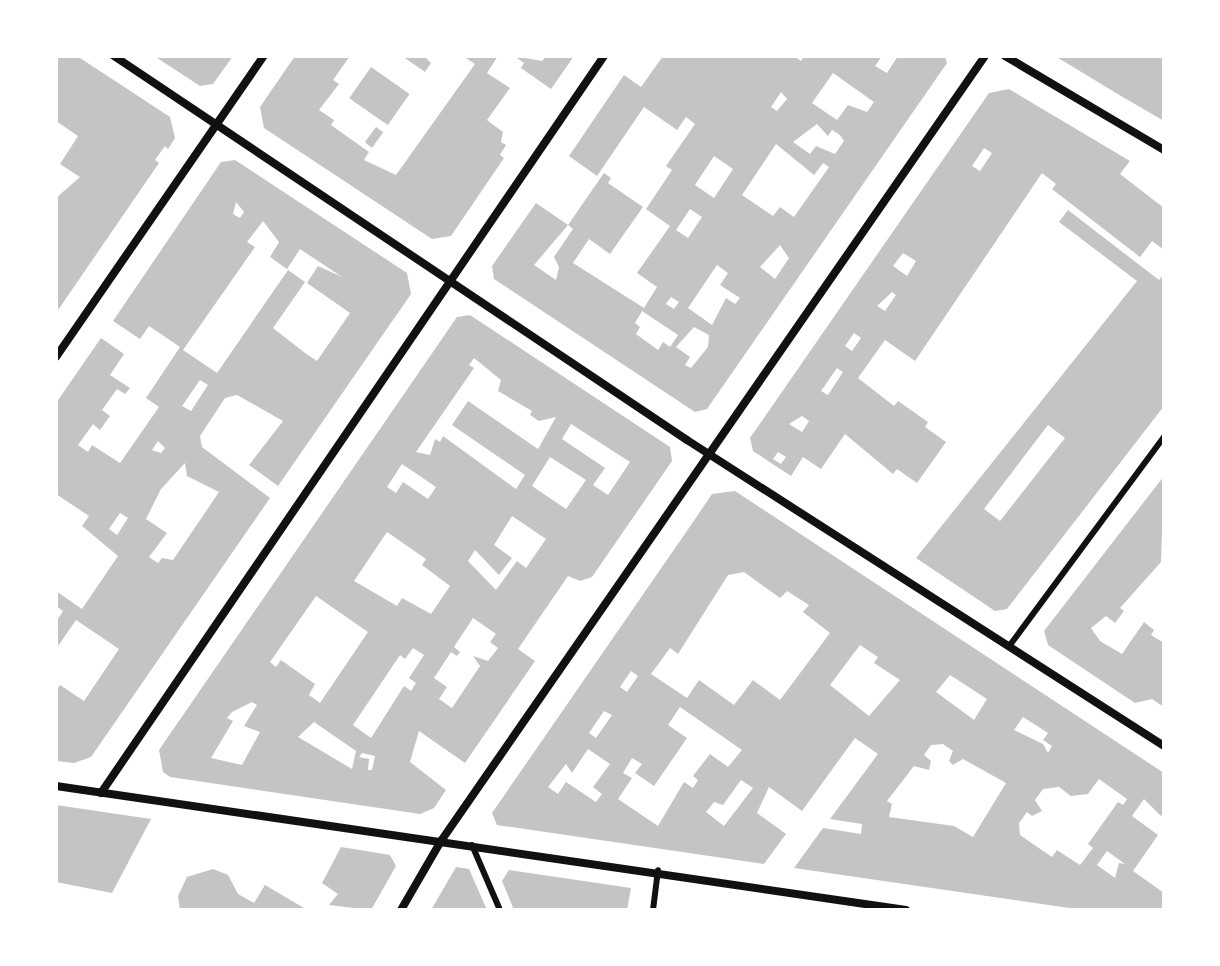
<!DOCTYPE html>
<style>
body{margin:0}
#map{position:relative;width:1220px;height:966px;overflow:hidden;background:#fff;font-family:Quicksand,sans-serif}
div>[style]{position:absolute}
.building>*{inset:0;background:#c4c4c4;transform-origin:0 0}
.service>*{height:6px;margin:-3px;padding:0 3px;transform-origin:3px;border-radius:3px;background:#111}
.minor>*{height:8px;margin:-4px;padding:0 4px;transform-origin:4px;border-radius:4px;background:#111}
span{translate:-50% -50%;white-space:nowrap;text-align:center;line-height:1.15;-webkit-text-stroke:8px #fff;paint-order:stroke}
.frame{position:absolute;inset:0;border:58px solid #fff;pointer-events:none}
</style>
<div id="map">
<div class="building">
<i style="clip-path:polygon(56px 56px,77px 56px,170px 117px,175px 138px,168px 149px,165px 146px,155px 160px,159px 163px,56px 313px,56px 198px,80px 177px,60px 164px,78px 136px,56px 121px)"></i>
<i style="clip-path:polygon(154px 56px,233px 56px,213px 84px,200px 86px)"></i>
<i style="clip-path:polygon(295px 56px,350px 56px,333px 80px,339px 84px,319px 110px,334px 120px,331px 125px,369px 152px,364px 160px,396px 175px,475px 64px,463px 56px,498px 56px,487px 73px,510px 88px,487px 120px,503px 132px,501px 142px,506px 145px,500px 155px,504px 158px,451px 236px,432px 239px,264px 128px,260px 107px)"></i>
<i style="clip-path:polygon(402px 56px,424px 56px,431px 63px,425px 72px)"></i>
<i style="clip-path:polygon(514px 56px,542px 61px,546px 56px,574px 56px,551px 89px,521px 68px,524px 63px)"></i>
<i style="clip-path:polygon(evenodd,663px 56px,794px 56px,801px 61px,804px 56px,882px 56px,875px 66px,887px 73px,898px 56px,945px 56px,947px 63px,707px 409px,695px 412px,494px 279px,492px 266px,536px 203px,568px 225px,534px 265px,556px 280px,559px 267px,554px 257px,573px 229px,568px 225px,604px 173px,611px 178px,608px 183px,643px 207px,610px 254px,589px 239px,573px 263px,644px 308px,657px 287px,637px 273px,670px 226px,646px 209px,672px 170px,666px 166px,695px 124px,686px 117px,677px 130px,644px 107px,597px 176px,569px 156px,624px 75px,641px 87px,663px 56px,833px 73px,874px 102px,867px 112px,848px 105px,837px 120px,812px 103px,833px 73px,663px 56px,781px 92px,787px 99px,777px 111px,771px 107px,781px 92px,663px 56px,817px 124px,828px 136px,832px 130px,840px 135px,844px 141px,835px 154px,816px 146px,810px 154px,793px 142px,817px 124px,663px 56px,776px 144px,814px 175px,823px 163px,829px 167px,794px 217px,780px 207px,773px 216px,742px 195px,776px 144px,663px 56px,714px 156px,733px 169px,714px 198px,695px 185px,714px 156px,663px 56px,690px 209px,702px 217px,688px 238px,676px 230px,690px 209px,663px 56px,780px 245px,789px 258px,775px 279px,760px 267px,780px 245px,663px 56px,717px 265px,728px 273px,720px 285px,740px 298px,735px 304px,726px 298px,712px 325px,688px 308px,717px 265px,663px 56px,671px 297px,679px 302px,674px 309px,666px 304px,671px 297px,663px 56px,642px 311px,678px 335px,670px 347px,663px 342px,658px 350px,636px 334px,640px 327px,635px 323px,642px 311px,663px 56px,694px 327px,709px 335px,708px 347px,691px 368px,685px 365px,690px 357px,676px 347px,694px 327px)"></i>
<i style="clip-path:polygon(1055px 56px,1164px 56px,1164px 121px,1121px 96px)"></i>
<i style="left:371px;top:67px;width:47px;height:38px;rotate:35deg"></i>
<i style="clip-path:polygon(evenodd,1009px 89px,1130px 161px,1120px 174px,1164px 208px,1164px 250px,1152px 241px,1140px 257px,1052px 189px,1056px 184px,1042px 173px,915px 361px,885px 340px,858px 378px,894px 406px,898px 401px,928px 422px,925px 427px,946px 442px,917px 483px,897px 469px,893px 474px,845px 434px,821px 469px,803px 457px,791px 476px,753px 451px,750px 438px,989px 93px,1009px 89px,984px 148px,992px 153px,980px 171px,972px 166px,984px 148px,1009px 89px,903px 253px,916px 261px,907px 276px,893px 266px,903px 253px,1009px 89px,892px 292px,896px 295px,885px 311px,877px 306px,892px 292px,1009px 89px,854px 333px,861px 338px,852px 351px,845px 346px,854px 333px,1009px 89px,837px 368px,843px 372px,828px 395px,821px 391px,837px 368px,1009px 89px,802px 416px,809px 421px,802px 432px,789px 424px,802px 416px,1009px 89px,778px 452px,786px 457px,781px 464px,773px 459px,778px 452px)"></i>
<i style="left:376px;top:127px;width:9px;height:19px;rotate:36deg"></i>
<i style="clip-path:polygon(evenodd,235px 160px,407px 273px,411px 294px,278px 486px,249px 465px,283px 421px,237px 395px,225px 398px,200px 436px,202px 447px,270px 498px,91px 757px,74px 763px,56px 761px,56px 691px,60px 685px,84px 701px,119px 649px,76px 620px,56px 649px,56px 622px,63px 611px,56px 606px,56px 591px,82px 609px,118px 556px,82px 526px,89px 516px,56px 494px,56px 403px,101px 338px,124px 354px,110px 375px,130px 388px,125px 394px,117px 389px,102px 410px,110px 416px,100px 430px,93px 424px,78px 445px,88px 452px,92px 445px,120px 463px,159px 407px,146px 398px,180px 347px,149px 326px,140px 339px,113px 321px,221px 162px,235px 160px,236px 202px,244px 212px,240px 218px,233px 214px,236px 202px,235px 160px,263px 221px,279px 242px,270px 257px,287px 269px,300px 249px,342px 277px,318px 266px,307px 283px,350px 313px,317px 361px,305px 353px,273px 328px,305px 282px,288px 270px,217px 373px,183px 350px,255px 247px,247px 242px,263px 221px,235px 160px,200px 380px,208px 385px,191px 411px,182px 406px,200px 380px,235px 160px,158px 441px,165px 448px,161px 453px,152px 450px,158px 441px,235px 160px,185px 463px,187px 476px,219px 492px,173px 560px,162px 558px,158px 563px,149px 557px,167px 533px,146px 519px,161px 489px,185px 463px,235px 160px,120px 513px,128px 518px,117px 535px,109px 529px,120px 513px)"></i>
<i style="clip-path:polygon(evenodd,1068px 210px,1159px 280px,1164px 274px,1164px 406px,1007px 609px,995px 611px,916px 558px,1137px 281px,1059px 222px,1068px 210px,1048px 425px,1065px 438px,1000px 521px,984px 509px,1048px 425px)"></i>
<i style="clip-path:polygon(evenodd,470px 315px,670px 447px,672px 461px,592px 577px,580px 581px,568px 576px,518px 649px,535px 661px,465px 763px,419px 731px,410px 762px,446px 790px,434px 808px,420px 814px,170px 777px,163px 772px,159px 750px,457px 317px,470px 315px,474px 358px,501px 380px,498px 391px,532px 411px,530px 415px,539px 421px,556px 417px,538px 449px,468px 401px,452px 425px,525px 475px,516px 489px,443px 436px,440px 442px,435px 439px,430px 455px,416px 452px,474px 368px,469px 365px,474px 358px,470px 315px,571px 424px,630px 462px,608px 495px,593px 485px,605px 468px,562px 439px,571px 424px,470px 315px,550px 457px,586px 480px,566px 509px,532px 486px,550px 457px,470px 315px,402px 464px,436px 487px,428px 499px,403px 482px,396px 493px,387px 487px,402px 464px,470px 315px,512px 516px,546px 539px,526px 568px,517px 561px,496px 590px,468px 561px,475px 550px,499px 575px,512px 558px,494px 545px,512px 516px,470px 315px,387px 532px,426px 559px,422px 565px,450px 586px,431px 614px,402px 598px,397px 606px,354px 581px,387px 532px,470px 315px,316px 596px,368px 632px,320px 703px,309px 695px,315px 684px,281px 660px,276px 667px,270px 662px,316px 596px,470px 315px,473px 618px,496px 634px,490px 642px,498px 648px,488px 661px,473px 656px,480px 666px,452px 708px,439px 699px,447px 687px,434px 678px,451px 652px,457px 656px,460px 652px,454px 647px,473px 618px,470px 315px,413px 648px,424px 655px,409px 678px,416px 683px,411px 691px,404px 686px,371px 738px,353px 725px,400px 655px,405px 659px,413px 648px,470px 315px,252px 702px,257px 705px,244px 726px,260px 732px,242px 765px,211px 758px,233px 721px,227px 718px,232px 712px,252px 702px,470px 315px,314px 722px,356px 751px,352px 769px,298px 737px,314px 722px,470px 315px,362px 753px,375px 756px,372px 770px,368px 770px,369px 759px,359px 757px,362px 753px)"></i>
<i style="clip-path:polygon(1164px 476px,1161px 562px,1120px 608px,1124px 611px,1115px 623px,1106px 616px,1091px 628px,1100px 641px,1122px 654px,1144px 622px,1154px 630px,1151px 635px,1164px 643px,1164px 707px,1152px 699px,1135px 703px,1048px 645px,1044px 631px)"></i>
<i style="clip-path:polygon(evenodd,735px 491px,1164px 773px,1164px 813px,1161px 816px,1144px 799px,1132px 816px,1158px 835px,1133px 871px,1164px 893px,1164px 910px,1083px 910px,794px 868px,823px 828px,861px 834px,862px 824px,830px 819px,878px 754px,855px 738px,802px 811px,769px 787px,757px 813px,786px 834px,764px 864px,497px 825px,492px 813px,691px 525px,712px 494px,735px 491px,744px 572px,780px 598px,787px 591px,809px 605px,803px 612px,830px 633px,780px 700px,753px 680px,734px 705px,699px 680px,687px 698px,651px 674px,670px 648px,678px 654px,728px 575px,744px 572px,735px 491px,860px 645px,878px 657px,874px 663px,900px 680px,869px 716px,830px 685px,860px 645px,735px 491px,631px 671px,638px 676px,627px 692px,620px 687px,631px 671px,735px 491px,950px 675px,987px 699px,974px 720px,936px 692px,950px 675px,735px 491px,680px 707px,742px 750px,728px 767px,710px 754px,693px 776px,698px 780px,693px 788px,684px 782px,658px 826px,618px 799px,632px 778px,623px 773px,632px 758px,642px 764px,635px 773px,654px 786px,687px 738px,668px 725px,680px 707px,735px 491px,604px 711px,612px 715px,596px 738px,589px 733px,604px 711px,735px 491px,1023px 717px,1048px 733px,1043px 740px,1052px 746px,1048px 753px,1043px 744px,1014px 730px,1023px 717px,735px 491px,943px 744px,953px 751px,949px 761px,953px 765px,963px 759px,1006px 783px,973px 837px,954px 826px,889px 817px,892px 804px,887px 801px,914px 766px,929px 770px,931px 761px,924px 755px,931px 745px,943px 744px,735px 491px,588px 749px,610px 764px,593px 787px,602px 794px,596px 802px,566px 782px,558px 794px,548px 787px,566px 764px,572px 773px,588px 749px,735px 491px,1099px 779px,1127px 799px,1123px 805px,1118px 802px,1088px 844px,1093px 848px,1080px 865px,1057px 850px,1052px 857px,1020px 835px,1019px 823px,1027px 812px,1032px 816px,1042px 811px,1035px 800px,1043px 789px,1059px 787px,1071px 796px,1088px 794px,1099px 779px,735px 491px,741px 780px,753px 788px,724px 826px,706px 812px,714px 802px,723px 805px,741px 780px,735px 491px,1107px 851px,1125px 864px,1119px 863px,1115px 878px,1097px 865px,1107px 851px)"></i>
<i style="clip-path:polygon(56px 805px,151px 819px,112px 893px,56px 882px)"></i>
<i style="clip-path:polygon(341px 847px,390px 855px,396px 866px,371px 910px,329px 905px,338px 894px,322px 883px)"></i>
<i style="clip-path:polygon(456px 867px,469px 869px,487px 910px,431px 910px)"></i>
<i style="clip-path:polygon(213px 869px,228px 875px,238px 894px,254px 903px,265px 885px,304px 908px,180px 910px,178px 896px,187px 877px)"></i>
<i style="clip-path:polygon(509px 870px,631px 888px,627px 910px,514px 910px,502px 881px)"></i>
</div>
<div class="service">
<i style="left:1010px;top:645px;width:259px;rotate:-53.5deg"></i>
<i style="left:472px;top:845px;width:71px;rotate:66.7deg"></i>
<i style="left:653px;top:910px;width:40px;rotate:-82.9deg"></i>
</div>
<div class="minor">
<i style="left:114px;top:56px;width:690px;rotate:33.83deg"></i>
<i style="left:687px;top:440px;width:567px;rotate:32.68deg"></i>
<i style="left:1005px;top:56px;width:185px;rotate:30.6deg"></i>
<i style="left:56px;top:357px;width:366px;rotate:-55.4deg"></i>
<i style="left:56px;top:786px;width:859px;rotate:8.3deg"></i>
<i style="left:101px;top:793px;width:892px;rotate:-55.69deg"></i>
<i style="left:401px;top:910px;width:80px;rotate:-59.9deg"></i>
<i style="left:441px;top:841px;width:955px;rotate:-55.28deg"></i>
</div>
<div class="frame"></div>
</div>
